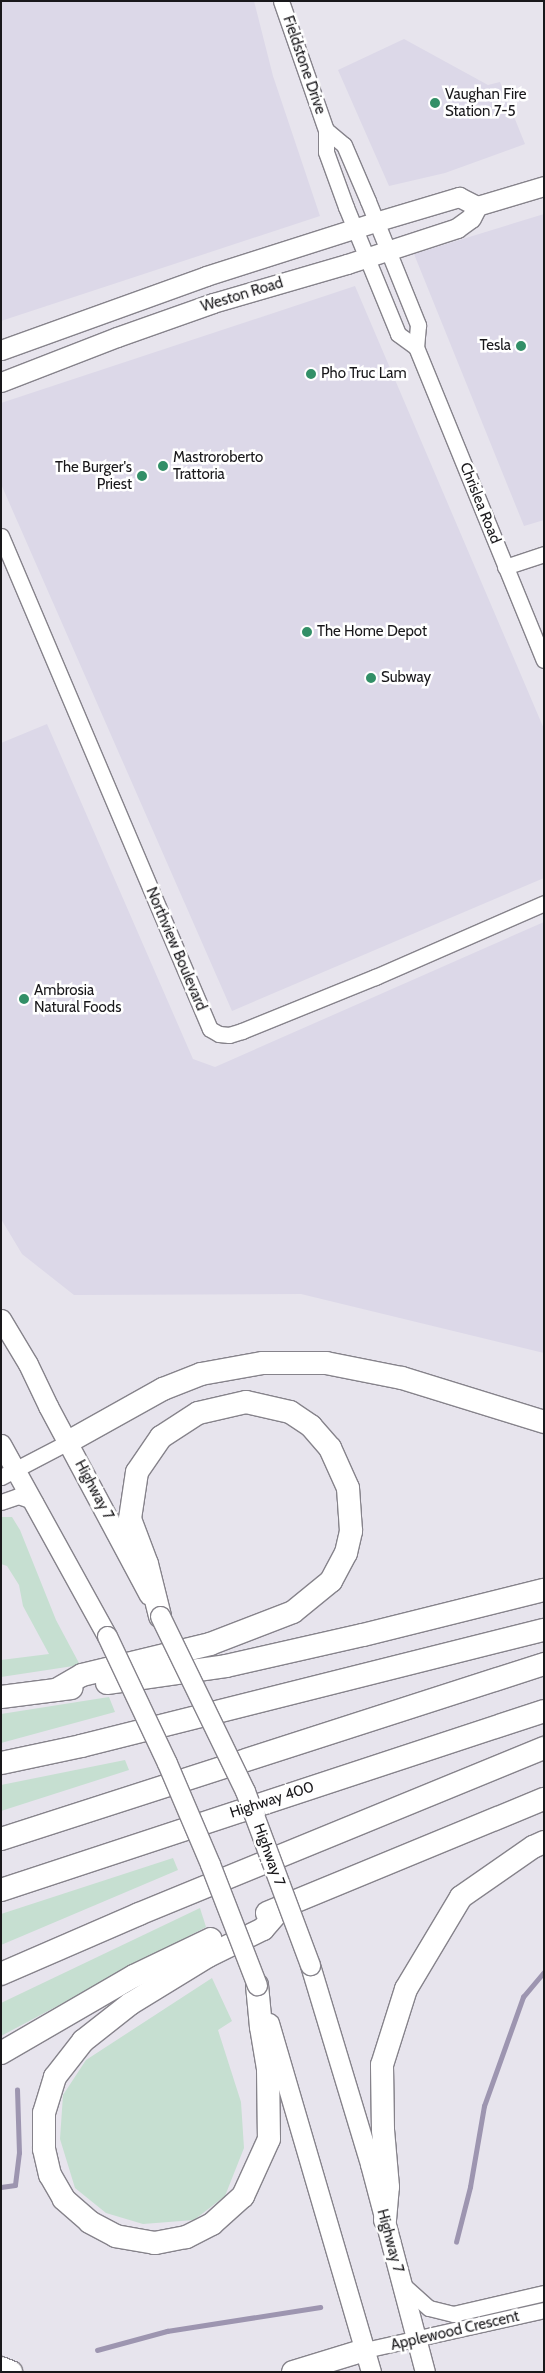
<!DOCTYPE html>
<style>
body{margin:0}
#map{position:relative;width:545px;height:2373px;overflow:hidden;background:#e7e4ed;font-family:Cabin,sans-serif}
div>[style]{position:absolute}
.built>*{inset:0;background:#dcd8e8}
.green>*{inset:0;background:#c6dfd1}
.stream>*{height:4.5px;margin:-2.25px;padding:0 2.25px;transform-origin:2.25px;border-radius:2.25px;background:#9d95b0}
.roads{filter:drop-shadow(1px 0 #86838b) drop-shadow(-1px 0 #86838b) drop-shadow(0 1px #86838b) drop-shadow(0 -1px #86838b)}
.minor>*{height:15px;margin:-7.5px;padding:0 7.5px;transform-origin:7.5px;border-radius:7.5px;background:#fff}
.major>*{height:19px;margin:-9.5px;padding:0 9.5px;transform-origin:9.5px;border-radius:9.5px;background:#fff}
.highway>*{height:22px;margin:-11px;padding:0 11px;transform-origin:11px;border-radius:11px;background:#fff}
.bridges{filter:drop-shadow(1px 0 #86838b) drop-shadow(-1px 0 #86838b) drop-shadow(0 1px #86838b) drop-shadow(0 -1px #86838b)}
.major-bridge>*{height:19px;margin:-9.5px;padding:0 9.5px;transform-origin:9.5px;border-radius:9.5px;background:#fff}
.dots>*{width:14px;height:14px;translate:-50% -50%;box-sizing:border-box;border:2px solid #fff;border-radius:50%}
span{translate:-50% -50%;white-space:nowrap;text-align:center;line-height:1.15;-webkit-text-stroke:5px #fff;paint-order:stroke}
.street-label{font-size:15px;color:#19181b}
.poi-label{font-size:15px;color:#19181b}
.left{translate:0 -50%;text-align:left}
.right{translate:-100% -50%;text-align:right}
.frame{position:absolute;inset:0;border:2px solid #19181b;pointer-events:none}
</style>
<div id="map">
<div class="built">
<i style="clip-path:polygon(1px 1px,254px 1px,273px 76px,320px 216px,1px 321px)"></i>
<i style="clip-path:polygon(404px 39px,488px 85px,500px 82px,525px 144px,445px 173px,389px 186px,338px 70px)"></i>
<i style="clip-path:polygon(544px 214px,544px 520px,524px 526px,414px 254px)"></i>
<i style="clip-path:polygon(355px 286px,544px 729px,544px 878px,232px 1011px,1px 484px,1px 403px)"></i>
<i style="clip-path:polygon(47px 724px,193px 1059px,215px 1067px,544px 922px,544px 1353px,301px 1294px,74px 1295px,22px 1254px,1px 1219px,1px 743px)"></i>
</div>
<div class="green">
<i style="clip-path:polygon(1px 1517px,12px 1517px,20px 1530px,56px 1620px,80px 1665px,1px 1677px,1px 1660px,49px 1654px,23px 1606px,19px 1585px,7px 1566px,1px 1564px)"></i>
<i style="clip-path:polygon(109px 1697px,115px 1712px,1px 1743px,1px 1714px)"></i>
<i style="clip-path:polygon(125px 1760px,129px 1770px,1px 1811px,1px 1785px)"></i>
<i style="clip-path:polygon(173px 1858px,178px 1870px,1px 1945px,1px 1914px)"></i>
<i style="clip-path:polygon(200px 1908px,206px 1927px,1px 2036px,1px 2003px)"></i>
<i style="clip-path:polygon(212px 1978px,232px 2021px,218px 2030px,241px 2102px,244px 2148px,225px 2196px,194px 2220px,143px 2224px,106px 2213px,75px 2188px,60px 2139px,63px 2095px,86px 2060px)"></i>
</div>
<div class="stream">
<i style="left:1px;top:2187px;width:14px;rotate:-8deg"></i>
<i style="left:15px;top:2185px;width:32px;rotate:-83deg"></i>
<i style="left:19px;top:2153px;width:63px;rotate:-91.8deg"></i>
<i style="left:456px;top:2242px;width:57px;rotate:-75.7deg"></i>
<i style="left:470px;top:2187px;width:82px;rotate:-80.2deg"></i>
<i style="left:484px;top:2106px;width:116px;rotate:-70.3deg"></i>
<i style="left:523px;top:1997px;width:33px;rotate:-50deg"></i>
<i style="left:97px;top:2350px;width:73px;rotate:-15.2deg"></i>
<i style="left:167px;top:2331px;width:155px;rotate:-8.9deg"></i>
</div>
<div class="roads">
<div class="minor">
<i style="left:281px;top:1px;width:137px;rotate:70.8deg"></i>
<i style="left:326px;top:130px;width:22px;rotate:90deg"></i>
<i style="left:326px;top:152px;width:59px;rotate:70deg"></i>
<i style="left:346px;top:207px;width:137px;rotate:67.7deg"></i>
<i style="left:398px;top:334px;width:22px;rotate:36deg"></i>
<i style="left:326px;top:130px;width:23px;rotate:40deg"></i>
<i style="left:344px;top:145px;width:61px;rotate:66.8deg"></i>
<i style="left:368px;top:201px;width:134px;rotate:68deg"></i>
<i style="left:418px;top:325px;width:22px;rotate:95deg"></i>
<i style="left:416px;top:347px;width:338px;rotate:67.8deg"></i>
<i style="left:1px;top:536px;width:535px;rotate:67.03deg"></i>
<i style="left:210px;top:1029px;width:10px;rotate:29deg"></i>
<i style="left:219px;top:1034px;width:10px;rotate:6deg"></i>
<i style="left:229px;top:1035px;width:14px;rotate:-17deg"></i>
<i style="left:242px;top:1031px;width:144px;rotate:-22.1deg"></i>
<i style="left:375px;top:977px;width:184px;rotate:-23.6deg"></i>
<i style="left:505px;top:567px;width:41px;rotate:-18.4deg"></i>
<i style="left:1px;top:1477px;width:76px;rotate:-27.6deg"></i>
<i style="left:1px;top:1502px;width:18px;rotate:-19deg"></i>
<i style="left:18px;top:1496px;width:18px;rotate:19deg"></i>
<i style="left:402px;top:2284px;width:36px;rotate:42deg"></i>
<i style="left:429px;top:2308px;width:25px;rotate:14deg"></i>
<i style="left:453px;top:2314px;width:93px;rotate:-13deg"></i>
<i style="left:365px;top:2350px;width:183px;rotate:-12.6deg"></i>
</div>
<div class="major">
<i style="left:1px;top:350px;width:218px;rotate:-19.8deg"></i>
<i style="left:206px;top:276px;width:177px;rotate:-17.7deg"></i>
<i style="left:375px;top:222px;width:88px;rotate:-16.6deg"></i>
<i style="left:459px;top:197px;width:20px;rotate:27deg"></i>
<i style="left:477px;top:206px;width:70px;rotate:-16.6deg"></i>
<i style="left:1px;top:382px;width:124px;rotate:-21.2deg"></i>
<i style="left:117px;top:337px;width:102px;rotate:-19.5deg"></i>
<i style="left:213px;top:303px;width:140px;rotate:-16.2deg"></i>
<i style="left:347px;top:264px;width:116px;rotate:-18.1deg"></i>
<i style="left:457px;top:228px;width:17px;rotate:-36deg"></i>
<i style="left:471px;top:218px;width:13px;rotate:-63deg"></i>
<i style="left:1px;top:1319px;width:52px;rotate:59deg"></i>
<i style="left:28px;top:1364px;width:47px;rotate:64.5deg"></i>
<i style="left:48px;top:1406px;width:214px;rotate:61.9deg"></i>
<i style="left:1px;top:1444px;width:219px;rotate:61.1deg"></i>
<i style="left:310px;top:1965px;width:208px;rotate:73.2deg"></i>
<i style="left:370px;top:2164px;width:215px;rotate:75.2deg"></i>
<i style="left:269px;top:2023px;width:364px;rotate:73.7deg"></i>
</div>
<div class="highway">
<i style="left:68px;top:1442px;width:109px;rotate:-29.2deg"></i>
<i style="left:163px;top:1389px;width:41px;rotate:-21.5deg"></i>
<i style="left:201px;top:1374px;width:63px;rotate:-10.1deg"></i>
<i style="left:263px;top:1363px;width:63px"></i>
<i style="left:326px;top:1363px;width:77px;rotate:11.2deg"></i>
<i style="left:402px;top:1378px;width:149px;rotate:17.2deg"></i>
<i style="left:107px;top:1683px;width:120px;rotate:-8.1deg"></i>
<i style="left:226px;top:1666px;width:140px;rotate:-12.8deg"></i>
<i style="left:363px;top:1635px;width:187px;rotate:-14deg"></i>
<i style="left:56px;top:1690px;width:30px;rotate:-30deg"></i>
<i style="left:82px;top:1675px;width:132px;rotate:-13.6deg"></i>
<i style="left:210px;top:1644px;width:89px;rotate:-21.1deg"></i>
<i style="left:293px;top:1612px;width:49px;rotate:-39.2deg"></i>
<i style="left:331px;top:1581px;width:32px;rotate:-62deg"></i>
<i style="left:346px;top:1553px;width:23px;rotate:-77deg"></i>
<i style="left:351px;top:1531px;width:43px;rotate:-94deg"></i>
<i style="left:348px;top:1488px;width:44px;rotate:-114.2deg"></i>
<i style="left:330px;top:1448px;width:29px;rotate:-131deg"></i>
<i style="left:311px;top:1426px;width:25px;rotate:-146deg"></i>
<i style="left:290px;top:1412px;width:45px;rotate:-167.2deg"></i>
<i style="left:246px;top:1402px;width:49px;rotate:167.1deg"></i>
<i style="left:198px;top:1413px;width:44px;rotate:147deg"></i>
<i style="left:161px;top:1437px;width:42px;rotate:124.4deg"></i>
<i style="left:137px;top:1472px;width:48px;rotate:98.5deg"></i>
<i style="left:130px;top:1519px;width:48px;rotate:69.3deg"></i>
<i style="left:147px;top:1564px;width:54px;rotate:76deg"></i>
<i style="left:1px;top:1697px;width:71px;rotate:-7.3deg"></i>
<i style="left:1px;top:1763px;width:82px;rotate:-12deg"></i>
<i style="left:81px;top:1746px;width:477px;rotate:-14.1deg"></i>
<i style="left:1px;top:1839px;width:571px;rotate:-17.86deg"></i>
<i style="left:1px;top:1890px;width:572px;rotate:-18.24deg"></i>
<i style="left:267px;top:1913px;width:300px;rotate:-22.4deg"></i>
<i style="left:1px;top:1974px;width:150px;rotate:-23.5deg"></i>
<i style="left:139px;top:1914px;width:438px;rotate:-22.3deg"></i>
<i style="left:257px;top:1985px;width:42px;rotate:84.6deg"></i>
<i style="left:261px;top:2027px;width:43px;rotate:80.5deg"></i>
<i style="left:268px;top:2069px;width:70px;rotate:89.2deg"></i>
<i style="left:269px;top:2139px;width:63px;rotate:114.5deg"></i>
<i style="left:243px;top:2196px;width:42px;rotate:137.9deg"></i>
<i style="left:212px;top:2224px;width:29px;rotate:153deg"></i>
<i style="left:186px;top:2237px;width:32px;rotate:169deg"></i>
<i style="left:155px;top:2243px;width:40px;rotate:-170deg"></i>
<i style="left:116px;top:2236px;width:30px;rotate:-152deg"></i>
<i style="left:90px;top:2222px;width:35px;rotate:-139deg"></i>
<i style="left:64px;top:2199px;width:28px;rotate:-120deg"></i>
<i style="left:50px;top:2175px;width:27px;rotate:-103deg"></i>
<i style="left:44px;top:2149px;width:36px;rotate:-90deg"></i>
<i style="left:44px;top:2113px;width:38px;rotate:-73deg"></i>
<i style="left:55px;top:2077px;width:46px;rotate:-52.1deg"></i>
<i style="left:83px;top:2041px;width:60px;rotate:-38.2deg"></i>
<i style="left:130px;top:2004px;width:92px;rotate:-31.6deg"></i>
<i style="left:208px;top:1956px;width:61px;rotate:-26.1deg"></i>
<i style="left:263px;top:1929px;width:29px;rotate:-49deg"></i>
<i style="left:1px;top:2053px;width:154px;rotate:-30.1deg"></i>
<i style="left:134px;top:1976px;width:85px;rotate:-25.7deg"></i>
<i style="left:385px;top:2220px;width:33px;rotate:-85deg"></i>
<i style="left:388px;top:2187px;width:57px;rotate:-95deg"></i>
<i style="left:383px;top:2130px;width:65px;rotate:-90.9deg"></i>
<i style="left:382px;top:2065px;width:80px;rotate:-72.5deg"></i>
<i style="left:406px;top:1989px;width:107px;rotate:-59.1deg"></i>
<i style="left:461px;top:1897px;width:88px;rotate:-34.8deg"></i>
<i style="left:533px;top:1847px;width:12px;rotate:-24deg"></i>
<i style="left:1px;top:2368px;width:11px;rotate:22deg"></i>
<i style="left:293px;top:2372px;width:75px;rotate:-17deg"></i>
</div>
</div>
<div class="bridges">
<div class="major-bridge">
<i style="left:160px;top:1616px;width:195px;rotate:64.1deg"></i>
<i style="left:245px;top:1791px;width:186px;rotate:69.5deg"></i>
<i style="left:107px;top:1636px;width:140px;rotate:64.7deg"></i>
<i style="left:167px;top:1763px;width:110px;rotate:66.9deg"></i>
<i style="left:210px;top:1864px;width:130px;rotate:68.8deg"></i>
</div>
</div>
<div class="dots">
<i style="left:435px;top:103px;background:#328f67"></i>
<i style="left:521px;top:346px;background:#328f67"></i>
<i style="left:311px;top:374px;background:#328f67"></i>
<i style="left:163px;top:466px;background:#328f67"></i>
<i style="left:142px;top:476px;background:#328f67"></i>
<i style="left:307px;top:632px;background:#328f67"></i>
<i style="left:371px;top:678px;background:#328f67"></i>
<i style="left:24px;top:999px;background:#328f67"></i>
</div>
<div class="street-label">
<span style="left:304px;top:65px;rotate:71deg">Fieldstone Drive</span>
<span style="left:242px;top:295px;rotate:-17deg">Weston Road</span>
<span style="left:480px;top:503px;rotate:68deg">Chrislea Road</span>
<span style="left:176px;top:949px;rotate:67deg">Northview Boulevard</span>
<span style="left:94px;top:1490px;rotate:62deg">Highway 7</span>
<span style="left:272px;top:1800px;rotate:-18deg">Highway 400</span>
<span style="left:269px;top:1855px;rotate:70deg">Highway 7</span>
<span style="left:390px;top:2241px;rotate:75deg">Highway 7</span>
<span style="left:455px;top:2331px;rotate:-13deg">Applewood Crescent</span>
</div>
<div class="poi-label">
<span class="left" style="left:445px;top:103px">Vaughan Fire<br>Station 7-5</span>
<span class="right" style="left:511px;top:346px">Tesla</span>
<span class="left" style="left:321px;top:374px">Pho Truc Lam</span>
<span class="left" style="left:173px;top:466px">Mastroroberto<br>Trattoria</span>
<span class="right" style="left:132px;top:476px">The Burger's<br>Priest</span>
<span class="left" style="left:317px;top:632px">The Home Depot</span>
<span class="left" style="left:381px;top:678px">Subway</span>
<span class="left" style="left:34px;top:999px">Ambrosia<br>Natural Foods</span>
</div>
<div class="frame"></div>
</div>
